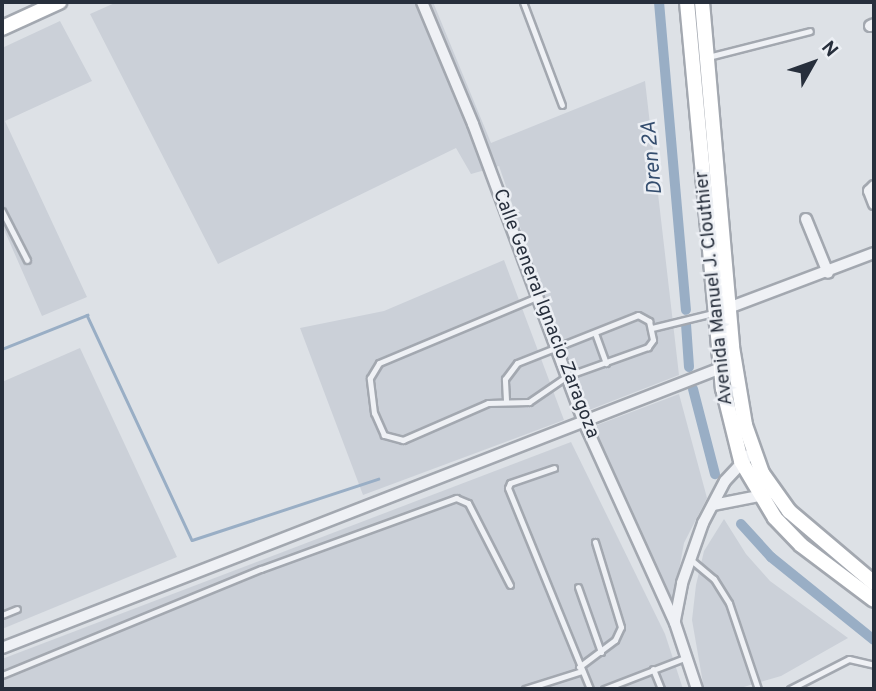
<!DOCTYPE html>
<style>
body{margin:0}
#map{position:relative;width:876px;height:691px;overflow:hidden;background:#dde1e6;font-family:Overpass,sans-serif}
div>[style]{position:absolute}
.built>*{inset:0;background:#cbd0d8}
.stream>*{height:2.5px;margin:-1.25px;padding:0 1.25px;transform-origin:1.25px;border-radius:1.25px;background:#99aec5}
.canal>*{height:10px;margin:-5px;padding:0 5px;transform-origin:5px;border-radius:5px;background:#99aec5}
.roads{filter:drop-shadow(2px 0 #a3a8b0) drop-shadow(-2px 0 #a3a8b0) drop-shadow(0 2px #a3a8b0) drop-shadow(0 -2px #a3a8b0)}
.lane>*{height:5px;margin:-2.5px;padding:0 2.5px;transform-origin:2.5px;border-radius:2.5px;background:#eff1f5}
.street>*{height:10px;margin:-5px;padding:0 5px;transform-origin:5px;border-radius:5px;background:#eff1f5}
.secondary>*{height:14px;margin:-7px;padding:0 7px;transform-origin:7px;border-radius:7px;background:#fff}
span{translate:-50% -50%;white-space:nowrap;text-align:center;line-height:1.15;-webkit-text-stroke:5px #eceff4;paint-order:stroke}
.street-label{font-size:19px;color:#272f3c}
.water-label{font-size:21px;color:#344d6e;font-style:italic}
.frame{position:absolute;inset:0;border:4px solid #272f3c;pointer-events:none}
.north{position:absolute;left:778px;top:28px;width:70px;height:70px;-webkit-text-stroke:5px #eceff4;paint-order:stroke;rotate:50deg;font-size:19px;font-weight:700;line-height:28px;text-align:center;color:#272f3c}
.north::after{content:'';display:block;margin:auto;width:24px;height:32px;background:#272f3c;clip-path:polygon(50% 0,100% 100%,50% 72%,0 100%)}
</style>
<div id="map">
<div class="built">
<i style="clip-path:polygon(117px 2px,433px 2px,491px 143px,645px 81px,679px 375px,584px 412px,499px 166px,471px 174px,456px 148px,218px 264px,90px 14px)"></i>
<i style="clip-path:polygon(60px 21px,92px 81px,5px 121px,87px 297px,42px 316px,2px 225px,2px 48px)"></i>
<i style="clip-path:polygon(504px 260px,564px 420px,363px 495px,300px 328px,384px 311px)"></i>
<i style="clip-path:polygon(80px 348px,177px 557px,2px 629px,2px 382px)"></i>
<i style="clip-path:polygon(679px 394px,707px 498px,684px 543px,673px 602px,592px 427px)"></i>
<i style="clip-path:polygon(571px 442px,665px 634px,683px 689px,2px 689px,2px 659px)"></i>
<i style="clip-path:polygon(724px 519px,746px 554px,770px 581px,848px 638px,781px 676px,737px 689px,704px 689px,692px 620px,696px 585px,704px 551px)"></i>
</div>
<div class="stream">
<i style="left:2px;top:349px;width:92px;rotate:-21.8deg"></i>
<i style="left:87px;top:315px;width:248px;rotate:65deg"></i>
<i style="left:192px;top:540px;width:196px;rotate:-18.2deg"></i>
</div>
<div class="canal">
<i style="left:659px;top:2px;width:309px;rotate:85deg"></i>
<i style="left:686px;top:324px;width:43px;rotate:86deg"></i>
<i style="left:693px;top:389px;width:88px;rotate:75.5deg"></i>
<i style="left:741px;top:524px;width:45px;rotate:47.7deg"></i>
<i style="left:771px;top:557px;width:132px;rotate:38.9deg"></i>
</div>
<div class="roads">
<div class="lane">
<i style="left:523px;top:2px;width:110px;rotate:69.3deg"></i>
<i style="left:708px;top:57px;width:105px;rotate:-14.3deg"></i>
<i style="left:2px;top:211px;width:55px;rotate:63deg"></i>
<i style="left:652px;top:328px;width:63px;rotate:-13.8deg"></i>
<i style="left:595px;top:333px;width:32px;rotate:70deg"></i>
<i style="left:506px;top:400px;width:21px;rotate:-93deg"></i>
<i style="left:505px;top:379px;width:20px;rotate:-53deg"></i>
<i style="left:517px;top:363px;width:130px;rotate:-21.6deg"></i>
<i style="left:638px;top:315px;width:13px;rotate:29deg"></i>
<i style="left:649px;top:321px;width:19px;rotate:78deg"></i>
<i style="left:653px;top:340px;width:9px;rotate:126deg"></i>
<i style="left:648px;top:347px;width:86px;rotate:160.3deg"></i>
<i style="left:567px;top:376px;width:46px;rotate:145.6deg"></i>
<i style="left:529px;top:402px;width:41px;rotate:178.6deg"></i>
<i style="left:488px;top:403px;width:93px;rotate:156.5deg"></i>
<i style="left:403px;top:440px;width:20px;rotate:-165deg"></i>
<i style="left:384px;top:435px;width:24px;rotate:-114deg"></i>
<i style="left:374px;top:413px;width:35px;rotate:-97deg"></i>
<i style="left:370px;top:378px;width:17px;rotate:-59deg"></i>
<i style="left:379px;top:363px;width:171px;rotate:-22.7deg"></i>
<i style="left:554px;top:468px;width:46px;rotate:161.2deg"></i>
<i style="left:510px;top:483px;width:5px;rotate:112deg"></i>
<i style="left:508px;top:488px;width:217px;rotate:67.8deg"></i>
<i style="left:690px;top:559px;width:31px;rotate:40deg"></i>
<i style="left:714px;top:579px;width:28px;rotate:58deg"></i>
<i style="left:729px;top:603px;width:91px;rotate:71.4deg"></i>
<i style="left:578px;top:587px;width:69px;rotate:70.5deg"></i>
<i style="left:2px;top:615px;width:16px;rotate:-22deg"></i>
<i style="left:579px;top:667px;width:45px;rotate:-36.9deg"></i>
<i style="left:615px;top:640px;width:14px;rotate:-65deg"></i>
<i style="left:621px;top:627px;width:89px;rotate:-107deg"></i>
<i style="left:653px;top:669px;width:22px;rotate:68deg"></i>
<i style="left:2px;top:675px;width:280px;rotate:-22.3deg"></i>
<i style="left:261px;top:569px;width:208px;rotate:-20deg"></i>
<i style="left:456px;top:498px;width:13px;rotate:23deg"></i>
<i style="left:468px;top:503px;width:92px;rotate:62.9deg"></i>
<i style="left:525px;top:689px;width:60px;rotate:-17.5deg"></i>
<i style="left:604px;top:689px;width:89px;rotate:-21.1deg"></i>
<i style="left:790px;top:689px;width:66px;rotate:-27deg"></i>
<i style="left:849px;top:659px;width:26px;rotate:13deg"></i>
</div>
<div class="street">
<i style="left:422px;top:2px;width:132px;rotate:67.3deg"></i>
<i style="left:473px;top:124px;width:316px;rotate:69.6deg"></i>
<i style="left:583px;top:420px;width:223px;rotate:65.6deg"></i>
<i style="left:675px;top:623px;width:70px;rotate:71.6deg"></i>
<i style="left:870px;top:26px;width:4px;rotate:-27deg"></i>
<i style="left:874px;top:186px;width:7px;rotate:135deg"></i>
<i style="left:869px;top:191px;width:14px;rotate:69deg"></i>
<i style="left:806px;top:219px;width:58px;rotate:67.8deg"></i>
<i style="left:723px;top:310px;width:161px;rotate:-20.7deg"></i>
<i style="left:713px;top:505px;width:57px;rotate:-11.1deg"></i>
<i style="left:675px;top:620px;width:38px;rotate:-79deg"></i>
<i style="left:682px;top:583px;width:64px;rotate:-70.7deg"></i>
<i style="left:703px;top:523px;width:47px;rotate:-62.4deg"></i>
<i style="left:725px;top:481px;width:41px;rotate:-47deg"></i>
<i style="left:2px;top:648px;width:777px;rotate:-21.28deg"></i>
</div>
<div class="secondary">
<i style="left:687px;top:2px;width:388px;rotate:84.7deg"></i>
<i style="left:723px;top:388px;width:75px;rotate:76.1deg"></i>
<i style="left:741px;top:461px;width:66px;rotate:59.2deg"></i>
<i style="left:775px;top:518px;width:37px;rotate:46deg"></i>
<i style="left:801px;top:545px;width:91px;rotate:37deg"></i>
<i style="left:702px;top:2px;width:346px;rotate:85deg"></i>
<i style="left:732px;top:347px;width:79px;rotate:80.5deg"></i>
<i style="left:745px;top:425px;width:51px;rotate:70.5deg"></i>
<i style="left:762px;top:473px;width:47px;rotate:54.6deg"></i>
<i style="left:789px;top:511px;width:111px;rotate:40.3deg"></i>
<i style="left:2px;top:28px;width:63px;rotate:-24.5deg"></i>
</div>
</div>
<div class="street-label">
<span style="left:715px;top:288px;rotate:-96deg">Avenida Manuel J. Clouthier</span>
<span style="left:545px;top:314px;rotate:69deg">Calle General Ignacio Zaragoza</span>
</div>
<div class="water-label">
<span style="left:653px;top:158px;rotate:-95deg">Dren 2A</span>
</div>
<div class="frame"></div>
<div class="north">N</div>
</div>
